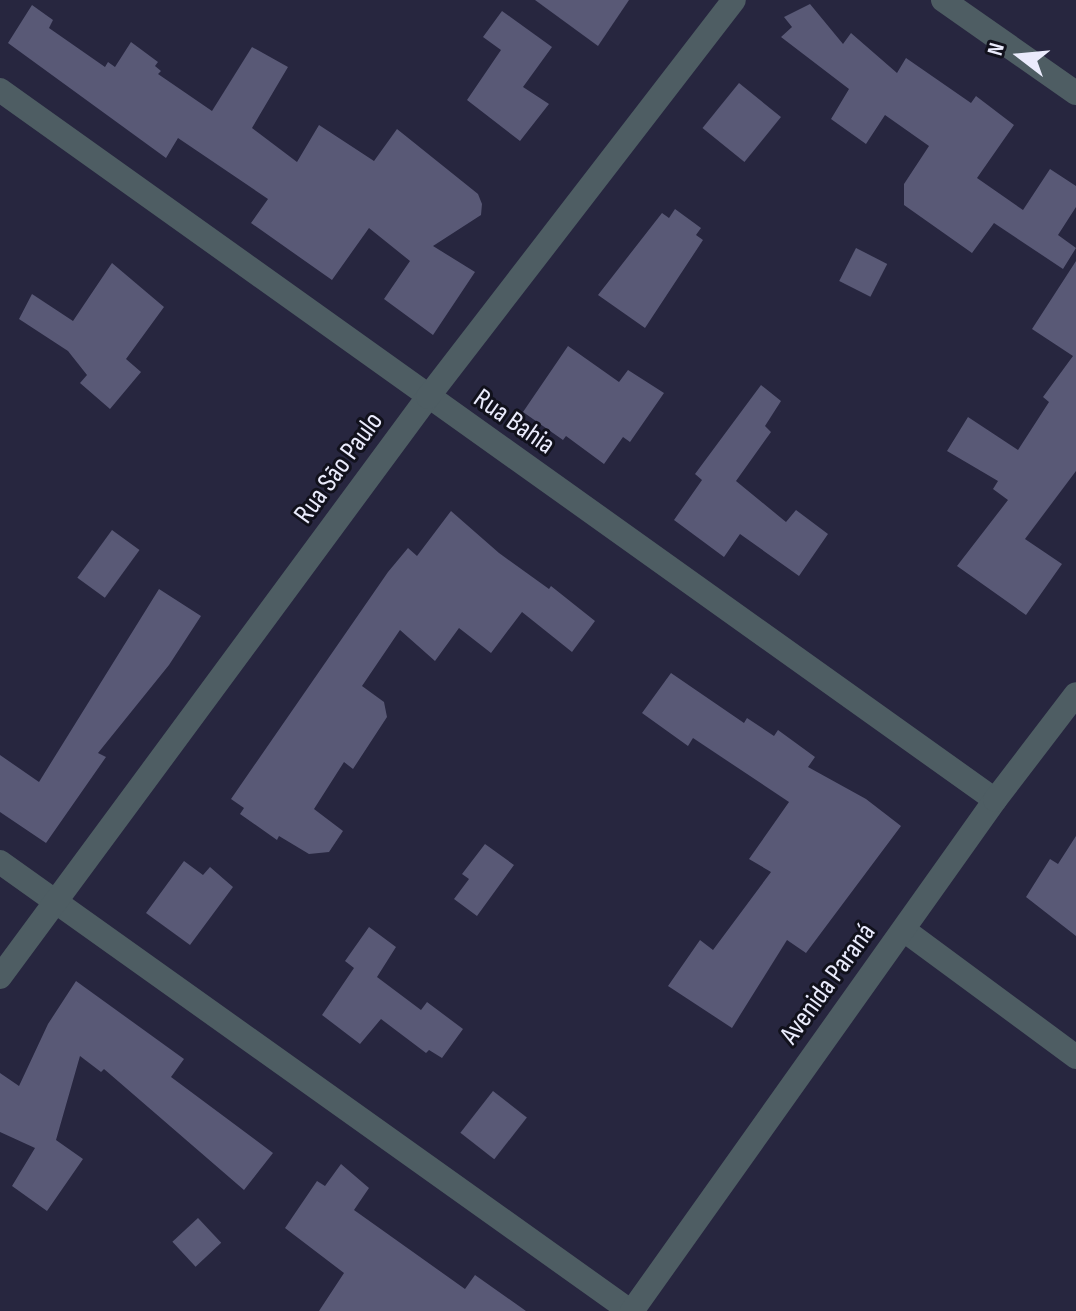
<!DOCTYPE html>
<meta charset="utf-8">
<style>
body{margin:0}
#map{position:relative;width:1076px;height:1311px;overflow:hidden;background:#27263f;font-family:"Sofia Sans Condensed",sans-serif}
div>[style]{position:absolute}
.building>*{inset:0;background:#595976;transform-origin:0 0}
.street>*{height:24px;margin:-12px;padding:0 12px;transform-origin:12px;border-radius:12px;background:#4e5d63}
span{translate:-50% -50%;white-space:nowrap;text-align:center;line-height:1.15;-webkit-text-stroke:6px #11111c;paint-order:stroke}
.street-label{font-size:28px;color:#eaebfc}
.north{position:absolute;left:980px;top:16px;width:80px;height:80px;-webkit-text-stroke:6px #11111c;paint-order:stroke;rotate:286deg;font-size:22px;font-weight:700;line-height:32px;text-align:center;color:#eaebfc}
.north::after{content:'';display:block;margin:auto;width:28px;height:36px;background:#eaebfc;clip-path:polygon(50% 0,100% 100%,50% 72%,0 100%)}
</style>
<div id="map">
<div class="building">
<i style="clip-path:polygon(535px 0,629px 0,598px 46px)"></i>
<i style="clip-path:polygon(810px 4px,843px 44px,851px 33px,897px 73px,906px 58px,971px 103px,976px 96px,1014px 125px,977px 178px,1023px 210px,1050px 169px,1076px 186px,1076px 207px,1058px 235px,1076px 248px,1063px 269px,994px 223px,972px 253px,904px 205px,904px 184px,929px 146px,885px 115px,866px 144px,831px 119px,849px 89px,781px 37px,792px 27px,784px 17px)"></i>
<i style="clip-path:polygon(32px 5px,53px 20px,49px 28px,105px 67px,108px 62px,115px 67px,131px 42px,158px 62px,155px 66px,161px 71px,158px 74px,212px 111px,252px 47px,288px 67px,252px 128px,297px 162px,319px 125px,374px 161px,397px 129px,478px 194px,482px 204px,481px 215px,433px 246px,475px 272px,433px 335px,384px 299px,410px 261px,369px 228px,332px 280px,251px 223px,268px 199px,178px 138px,166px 158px,8px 43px)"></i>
<i style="clip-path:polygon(502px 11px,552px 47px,523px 87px,549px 104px,520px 141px,467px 100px,501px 50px,483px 37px)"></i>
<i style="left:739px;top:83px;width:54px;height:58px;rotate:39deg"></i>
<i style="clip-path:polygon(675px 209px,701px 228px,696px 235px,703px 240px,645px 328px,598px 295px,662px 213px,669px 218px)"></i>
<i style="left:856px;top:248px;width:35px;height:37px;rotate:27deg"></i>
<i style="clip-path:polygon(1076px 261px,1076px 471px,1025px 539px,1062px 564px,1026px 615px,957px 566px,1008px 500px,993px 489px,998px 481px,947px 451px,968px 417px,1018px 450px,1049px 402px,1043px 397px,1073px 356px,1032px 329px)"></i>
<i style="clip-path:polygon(112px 263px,164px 307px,126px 359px,141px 372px,110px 409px,80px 383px,87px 375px,68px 351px,19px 319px,32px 294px,73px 321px)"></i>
<i style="clip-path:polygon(568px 346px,619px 382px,628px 370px,664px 393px,630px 442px,623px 437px,604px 464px,566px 436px,563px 440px,523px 412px)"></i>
<i style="clip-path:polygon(761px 385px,781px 401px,765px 426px,771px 432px,736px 481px,786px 522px,796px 510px,828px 534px,799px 576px,740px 534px,724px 557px,674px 520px,702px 480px,695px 474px)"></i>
<i style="clip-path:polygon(451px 511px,499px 553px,549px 589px,551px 586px,595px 621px,572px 652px,522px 612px,491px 653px,459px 628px,435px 661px,400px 630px,362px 686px,384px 702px,387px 717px,353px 769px,344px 762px,314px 809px,343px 831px,329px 852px,309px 854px,279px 836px,277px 840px,240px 814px,244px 808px,231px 799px,388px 572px,408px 548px,417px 556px)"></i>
<i style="left:112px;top:530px;width:34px;height:59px;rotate:36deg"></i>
<i style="clip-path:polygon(159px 589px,201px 616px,169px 665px,98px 753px,106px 757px,46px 843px,0 812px,0 755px,39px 782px)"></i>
<i style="clip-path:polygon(671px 673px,744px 723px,747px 718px,774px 736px,778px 730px,815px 757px,808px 767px,866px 799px,901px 826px,806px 953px,787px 940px,732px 1028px,668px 986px,700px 940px,713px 950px,771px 872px,749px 859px,789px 802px,693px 738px,688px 746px,642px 713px)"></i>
<i style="clip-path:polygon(1076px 836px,1076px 936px,1026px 897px,1050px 859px,1058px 864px)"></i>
<i style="clip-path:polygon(485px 844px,514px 865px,477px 916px,454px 899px,469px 879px,462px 874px)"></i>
<i style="clip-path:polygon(184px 861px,203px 875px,210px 867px,233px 887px,190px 945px,146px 913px)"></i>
<i style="clip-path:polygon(369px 927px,396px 947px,377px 977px,421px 1010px,427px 1002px,463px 1029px,442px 1058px,429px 1050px,426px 1053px,381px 1019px,360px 1044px,322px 1015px,354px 968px,345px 961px)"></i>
<i style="clip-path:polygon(76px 981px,184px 1059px,171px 1077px,273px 1153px,244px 1190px,104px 1069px,101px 1072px,80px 1056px,56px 1140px,83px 1159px,47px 1211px,12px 1186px,35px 1148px,0 1132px,0 1073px,19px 1086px,48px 1024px)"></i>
<i style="left:493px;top:1091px;width:43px;height:53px;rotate:38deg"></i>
<i style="clip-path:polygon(341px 1164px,369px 1188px,354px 1210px,465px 1289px,475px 1275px,526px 1311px,319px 1311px,344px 1273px,285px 1228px,317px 1181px,325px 1186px)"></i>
<i style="left:198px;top:1218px;width:34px;height:35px;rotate:47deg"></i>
</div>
<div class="street">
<i style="left:943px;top:0;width:162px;rotate:35deg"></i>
<i style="left:0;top:90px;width:1222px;rotate:35.51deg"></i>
<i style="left:0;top:862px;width:774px;rotate:35.48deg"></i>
<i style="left:904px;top:930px;width:214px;rotate:36.4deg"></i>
<i style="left:0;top:977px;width:721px;rotate:-53.58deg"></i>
<i style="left:428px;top:397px;width:501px;rotate:-52.38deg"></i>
<i style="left:632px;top:1311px;width:627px;rotate:-54.61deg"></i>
<i style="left:995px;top:800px;width:133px;rotate:-52.6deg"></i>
</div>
<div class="street-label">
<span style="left:514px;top:422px;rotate:35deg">Rua Bahia</span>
<span style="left:339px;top:468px;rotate:-54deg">Rua São Paulo</span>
<span style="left:828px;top:984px;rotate:-54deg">Avenida Paraná</span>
</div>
<div class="north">N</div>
</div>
